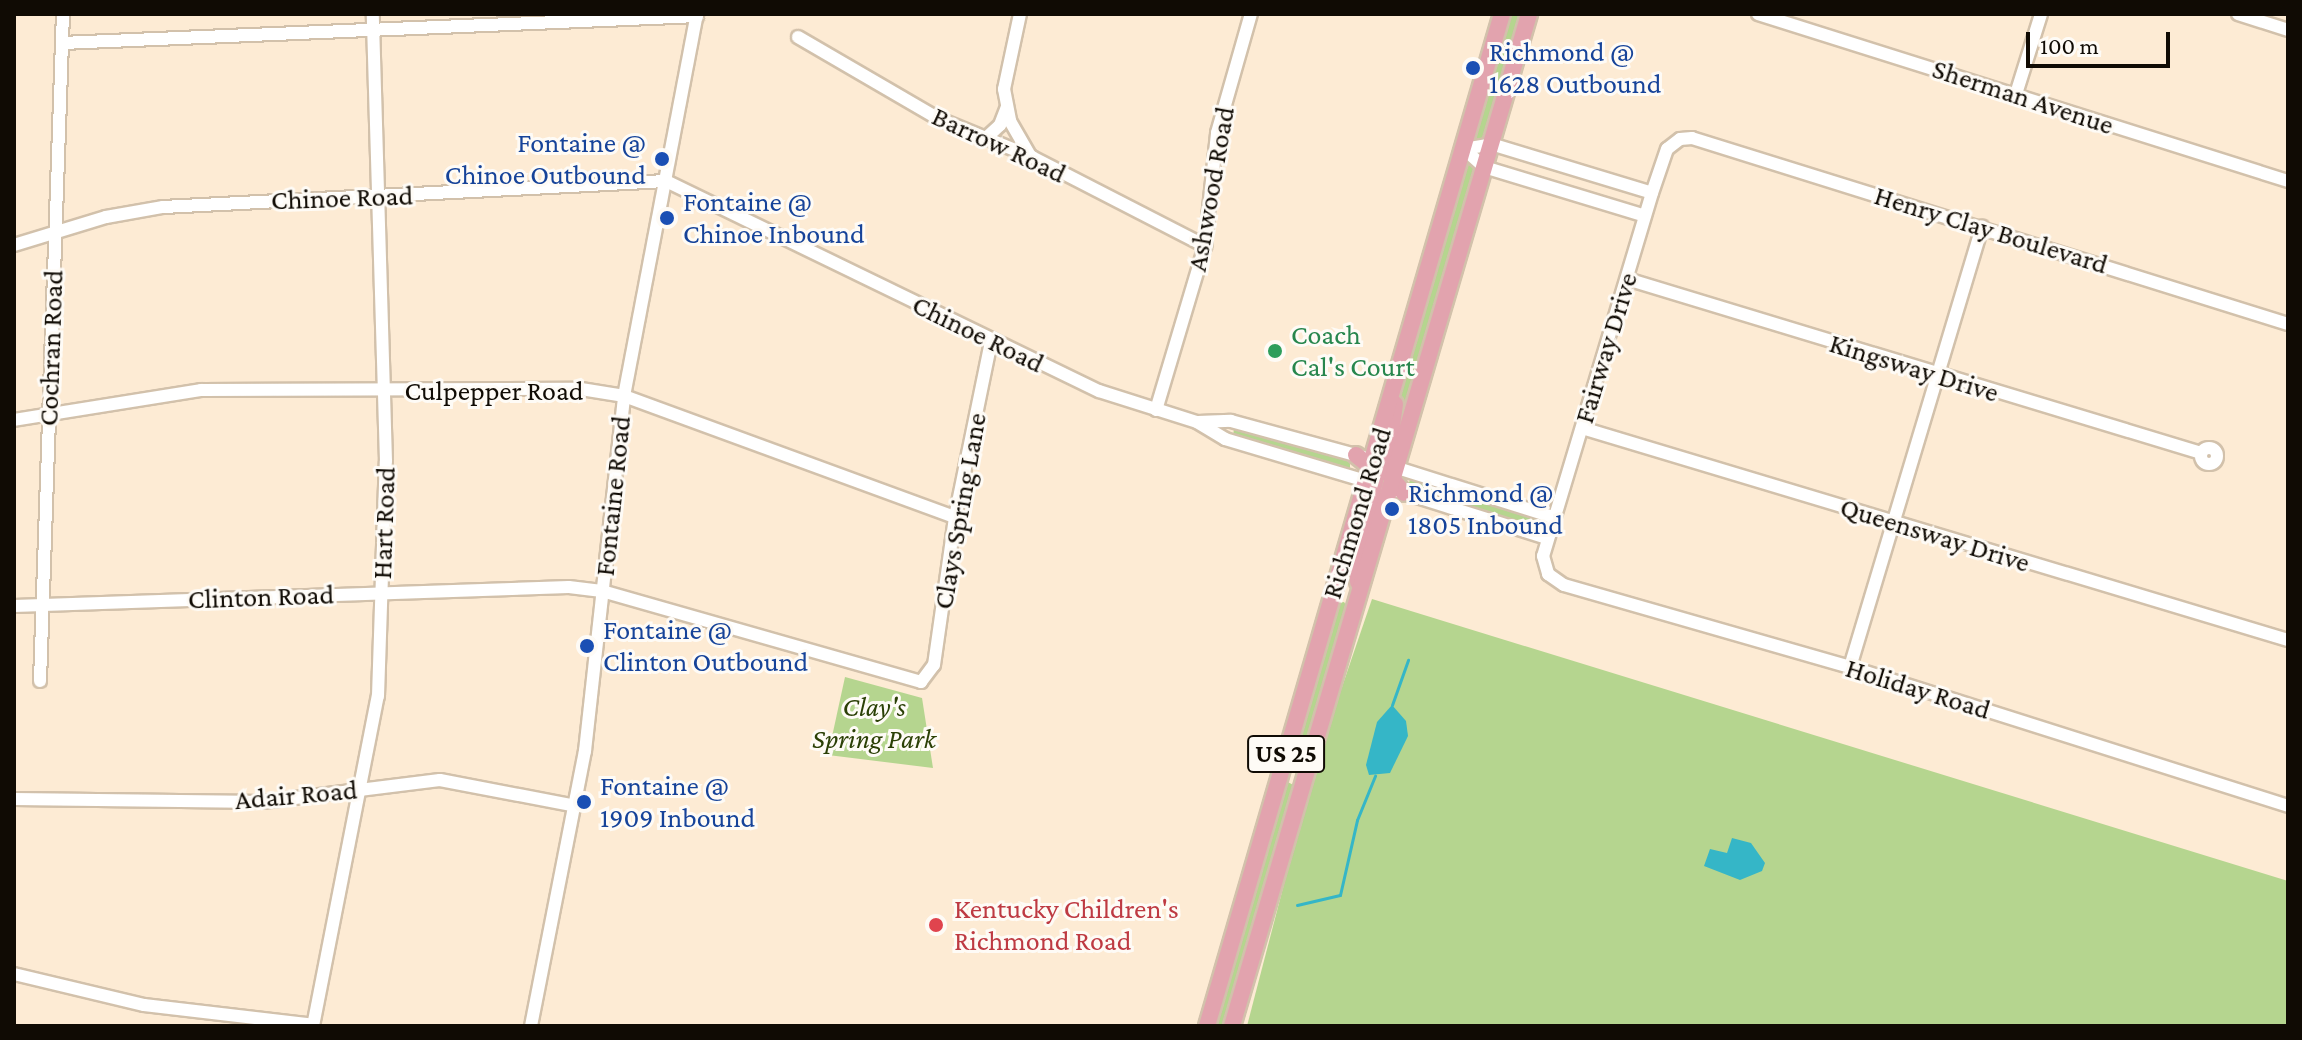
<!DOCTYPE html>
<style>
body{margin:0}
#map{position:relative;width:2302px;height:1040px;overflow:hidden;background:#fdebd4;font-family:"Crimson Pro",serif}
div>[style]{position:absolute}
.green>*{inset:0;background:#b5d58f}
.water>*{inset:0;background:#35b6c7}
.stream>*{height:3px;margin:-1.5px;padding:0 1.5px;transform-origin:1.5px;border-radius:1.5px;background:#35b6c7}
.roads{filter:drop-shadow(2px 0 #d2c1ab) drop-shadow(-2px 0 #d2c1ab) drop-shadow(0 2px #d2c1ab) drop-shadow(0 -2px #d2c1ab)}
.minor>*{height:12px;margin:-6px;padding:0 6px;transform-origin:6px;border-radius:6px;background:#fff}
.minor>.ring{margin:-6px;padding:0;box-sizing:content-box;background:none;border:12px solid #fff;border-radius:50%}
.major>*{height:16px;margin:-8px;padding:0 8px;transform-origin:8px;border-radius:8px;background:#e2a3ae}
.dots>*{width:22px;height:22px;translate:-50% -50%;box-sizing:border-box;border:4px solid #fefbf6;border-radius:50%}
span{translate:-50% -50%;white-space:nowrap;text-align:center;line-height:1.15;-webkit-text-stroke:6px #fefbf6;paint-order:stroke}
.shield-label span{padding:2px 6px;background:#fefbf6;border:2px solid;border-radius:6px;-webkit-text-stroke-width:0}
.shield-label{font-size:26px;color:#100b04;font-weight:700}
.transit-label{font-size:28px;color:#164399}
.left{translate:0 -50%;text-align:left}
.right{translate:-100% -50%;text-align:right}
.street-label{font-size:28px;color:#100b04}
.leisure-label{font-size:28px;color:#27864d}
.park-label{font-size:28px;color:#2b4006;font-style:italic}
.health-label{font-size:28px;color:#be3a42}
.frame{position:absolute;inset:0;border:16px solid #100b04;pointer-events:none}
.scale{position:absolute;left:2026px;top:32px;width:144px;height:36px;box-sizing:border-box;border:4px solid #100b04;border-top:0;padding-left:10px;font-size:24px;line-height:28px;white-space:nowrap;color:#100b04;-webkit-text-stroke:6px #fefbf6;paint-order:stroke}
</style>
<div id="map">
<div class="green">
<i style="clip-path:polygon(1508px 14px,1522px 14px,1484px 142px,1474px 141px)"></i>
<i style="clip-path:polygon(1471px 161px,1476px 169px,1392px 460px,1404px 368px,1464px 163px)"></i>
<i style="clip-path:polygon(1234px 428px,1350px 459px,1350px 471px,1233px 437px)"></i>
<i style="clip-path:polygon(1411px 478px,1538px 518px,1536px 526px,1406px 489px)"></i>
<i style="clip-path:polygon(1372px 599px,2288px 881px,2288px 1026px,1247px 1026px,1314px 769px)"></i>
<i style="clip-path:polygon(1344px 602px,1347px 607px,1301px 770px,1293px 772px,1289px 766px,1337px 603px)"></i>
<i style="clip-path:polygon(845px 677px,922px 698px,933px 768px,828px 755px)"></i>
<i style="clip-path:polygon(1286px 781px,1295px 786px,1225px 1026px,1213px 1026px)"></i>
</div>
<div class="water">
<i style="clip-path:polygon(1392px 705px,1406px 721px,1408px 736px,1390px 773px,1369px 775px,1366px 765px,1377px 722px)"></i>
<i style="clip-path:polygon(1732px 838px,1751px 843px,1765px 863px,1762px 871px,1740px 880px,1704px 866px,1710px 849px,1727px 853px)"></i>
</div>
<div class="stream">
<i style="left:1392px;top:705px;width:48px;rotate:-70.4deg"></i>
<i style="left:1297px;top:905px;width:44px;rotate:-13.1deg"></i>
<i style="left:1340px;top:895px;width:77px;rotate:-77.2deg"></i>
<i style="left:1357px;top:820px;width:48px;rotate:-67.8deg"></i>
</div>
<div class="roads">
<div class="minor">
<i style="left:1020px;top:14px;width:77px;rotate:102deg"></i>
<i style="left:1004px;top:89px;width:33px;rotate:79deg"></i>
<i style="left:1010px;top:121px;width:39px;rotate:60deg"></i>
<i style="left:1758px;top:14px;width:556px;rotate:17.49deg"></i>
<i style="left:2238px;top:14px;width:52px;rotate:17.7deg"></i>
<i style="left:798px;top:37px;width:161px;rotate:30.2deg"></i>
<i style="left:937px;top:118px;width:103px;rotate:22.3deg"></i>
<i style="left:1032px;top:157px;width:195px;rotate:27.2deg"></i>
<i style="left:62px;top:43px;width:636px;rotate:-2.43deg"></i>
<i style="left:2016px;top:94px;width:84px;rotate:-72.6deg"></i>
<i style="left:986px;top:138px;width:19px;rotate:-43deg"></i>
<i style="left:1000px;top:125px;width:19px;rotate:-69deg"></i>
<i style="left:1464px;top:149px;width:27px;rotate:-10deg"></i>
<i style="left:1491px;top:144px;width:168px;rotate:16.9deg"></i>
<i style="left:1464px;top:149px;width:27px;rotate:42deg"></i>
<i style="left:1484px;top:167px;width:168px;rotate:16.9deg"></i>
<i style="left:14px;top:245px;width:96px;rotate:-16.9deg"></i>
<i style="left:106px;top:217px;width:58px;rotate:-10deg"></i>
<i style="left:163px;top:207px;width:504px;rotate:-2.96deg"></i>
<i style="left:666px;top:181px;width:481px;rotate:25.9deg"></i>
<i style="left:1099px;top:391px;width:103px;rotate:17.6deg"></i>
<i style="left:1197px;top:422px;width:33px;rotate:31deg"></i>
<i style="left:1225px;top:439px;width:154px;rotate:16.6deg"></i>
<i style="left:1627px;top:279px;width:600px;rotate:16.86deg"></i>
<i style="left:2288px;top:324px;width:624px;rotate:-162.67deg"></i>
<i style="left:1692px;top:138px;width:12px;rotate:175deg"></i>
<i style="left:1680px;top:139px;width:16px;rotate:142deg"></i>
<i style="left:1667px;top:149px;width:46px;rotate:108.8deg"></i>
<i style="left:1652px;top:193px;width:379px;rotate:106.7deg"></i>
<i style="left:1543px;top:556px;width:19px;rotate:74deg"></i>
<i style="left:1548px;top:574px;width:19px;rotate:35deg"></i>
<i style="left:1564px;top:585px;width:298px;rotate:16deg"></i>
<i style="left:1850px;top:667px;width:460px;rotate:17.6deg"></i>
<i style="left:1156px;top:410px;width:171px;rotate:-73.4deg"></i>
<i style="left:1205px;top:246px;width:114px;rotate:-83.9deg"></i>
<i style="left:1217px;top:133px;width:124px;rotate:-74.1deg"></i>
<i style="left:14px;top:420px;width:189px;rotate:-9.1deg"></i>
<i style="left:201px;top:390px;width:380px;rotate:-0.2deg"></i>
<i style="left:581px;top:389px;width:44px;rotate:9.2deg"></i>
<i style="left:624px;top:396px;width:352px;rotate:20.1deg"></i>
<i style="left:1198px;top:422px;width:33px;rotate:-2deg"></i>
<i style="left:1231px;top:421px;width:137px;rotate:15.3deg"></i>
<i style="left:1582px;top:428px;width:737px;rotate:16.71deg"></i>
<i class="ring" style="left:2201px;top:448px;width:4px;height:4px"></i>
<i style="left:1388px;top:465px;width:173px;rotate:17.5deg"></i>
<i style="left:1398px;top:491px;width:156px;rotate:17.5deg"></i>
<i style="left:14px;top:606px;width:555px;rotate:-1.96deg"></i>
<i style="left:569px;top:587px;width:33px;rotate:7deg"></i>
<i style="left:602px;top:591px;width:332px;rotate:15.9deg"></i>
<i style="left:921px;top:682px;width:21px;rotate:-53deg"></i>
<i style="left:934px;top:665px;width:149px;rotate:-81.9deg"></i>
<i style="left:955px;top:517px;width:179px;rotate:-78.4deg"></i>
<i style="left:1850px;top:667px;width:460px;rotate:-73.3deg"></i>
<i style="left:40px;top:681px;width:667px;rotate:-88.03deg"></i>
<i style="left:14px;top:799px;width:249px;rotate:0.7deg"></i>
<i style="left:263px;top:802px;width:178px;rotate:-7.1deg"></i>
<i style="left:440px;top:780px;width:138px;rotate:10.8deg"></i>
<i style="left:14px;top:974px;width:134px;rotate:13.4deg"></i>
<i style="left:144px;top:1005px;width:170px;rotate:6.7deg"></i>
<i style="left:313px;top:1026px;width:336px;rotate:-78.9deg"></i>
<i style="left:378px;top:696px;width:235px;rotate:-88.1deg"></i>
<i style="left:386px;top:461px;width:447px;rotate:-91.7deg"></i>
<i style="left:531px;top:1026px;width:280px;rotate:-78.9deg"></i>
<i style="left:585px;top:751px;width:357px;rotate:-83.7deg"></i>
<i style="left:624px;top:396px;width:389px;rotate:-79.2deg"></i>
</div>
<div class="major">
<i style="left:1395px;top:404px;width:68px;rotate:97.7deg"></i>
<i style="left:1386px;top:471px;width:28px;rotate:51deg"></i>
<i style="left:1356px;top:455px;width:19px;rotate:39deg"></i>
<i style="left:1371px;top:467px;width:15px;rotate:74deg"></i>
<i style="left:1375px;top:481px;width:76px;rotate:102.9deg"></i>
<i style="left:1358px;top:555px;width:27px;rotate:90deg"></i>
<i style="left:1207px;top:1026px;width:1054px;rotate:-73.75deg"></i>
<i style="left:1232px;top:1026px;width:1055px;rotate:-73.64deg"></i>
</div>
</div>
<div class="dots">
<i style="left:1473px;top:68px;background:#1a4fb4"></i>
<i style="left:662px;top:159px;background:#1a4fb4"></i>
<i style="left:667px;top:218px;background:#1a4fb4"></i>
<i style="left:1275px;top:351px;background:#2e9e5b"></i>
<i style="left:1392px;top:509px;background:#1a4fb4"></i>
<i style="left:587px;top:646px;background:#1a4fb4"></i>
<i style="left:584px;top:802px;background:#1a4fb4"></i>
<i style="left:936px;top:925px;background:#e0444e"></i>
</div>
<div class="shield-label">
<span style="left:1286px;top:754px">US 25</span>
</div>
<div class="transit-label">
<span class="left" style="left:1489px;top:68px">Richmond @<br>1628 Outbound</span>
<span class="right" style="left:646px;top:159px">Fontaine @<br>Chinoe Outbound</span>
<span class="left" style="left:683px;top:218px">Fontaine @<br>Chinoe Inbound</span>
<span class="left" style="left:1408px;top:509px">Richmond @<br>1805 Inbound</span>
<span class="left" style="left:603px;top:646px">Fontaine @<br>Clinton Outbound</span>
<span class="left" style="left:600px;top:802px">Fontaine @<br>1909 Inbound</span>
</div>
<div class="street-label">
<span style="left:2023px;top:97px;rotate:18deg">Sherman Avenue</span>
<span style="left:999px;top:145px;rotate:25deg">Barrow Road</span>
<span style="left:1211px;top:189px;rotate:-80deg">Ashwood Road</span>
<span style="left:342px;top:198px;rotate:-2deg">Chinoe Road</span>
<span style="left:1991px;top:230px;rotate:17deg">Henry Clay Boulevard</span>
<span style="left:978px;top:334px;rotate:26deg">Chinoe Road</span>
<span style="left:51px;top:348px;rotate:-88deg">Cochran Road</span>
<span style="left:1606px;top:348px;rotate:-73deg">Fairway Drive</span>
<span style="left:1914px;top:368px;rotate:17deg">Kingsway Drive</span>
<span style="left:494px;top:391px">Culpepper Road</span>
<span style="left:613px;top:496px;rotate:-84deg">Fontaine Road</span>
<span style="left:960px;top:511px;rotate:-80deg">Clays Spring Lane</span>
<span style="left:1357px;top:513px;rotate:-73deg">Richmond Road</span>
<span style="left:384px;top:523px;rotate:-88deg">Hart Road</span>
<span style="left:1935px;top:535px;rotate:17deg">Queensway Drive</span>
<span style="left:261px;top:597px;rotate:-2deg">Clinton Road</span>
<span style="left:1918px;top:689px;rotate:17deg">Holiday Road</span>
<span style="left:296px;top:795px;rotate:-5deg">Adair Road</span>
</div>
<div class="leisure-label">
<span class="left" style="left:1291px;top:351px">Coach<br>Cal's Court</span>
</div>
<div class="park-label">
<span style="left:874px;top:723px">Clay's<br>Spring Park</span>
</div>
<div class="health-label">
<span class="left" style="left:954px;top:925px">Kentucky Children's<br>Richmond Road</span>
</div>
<div class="frame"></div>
<div class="scale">100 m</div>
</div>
